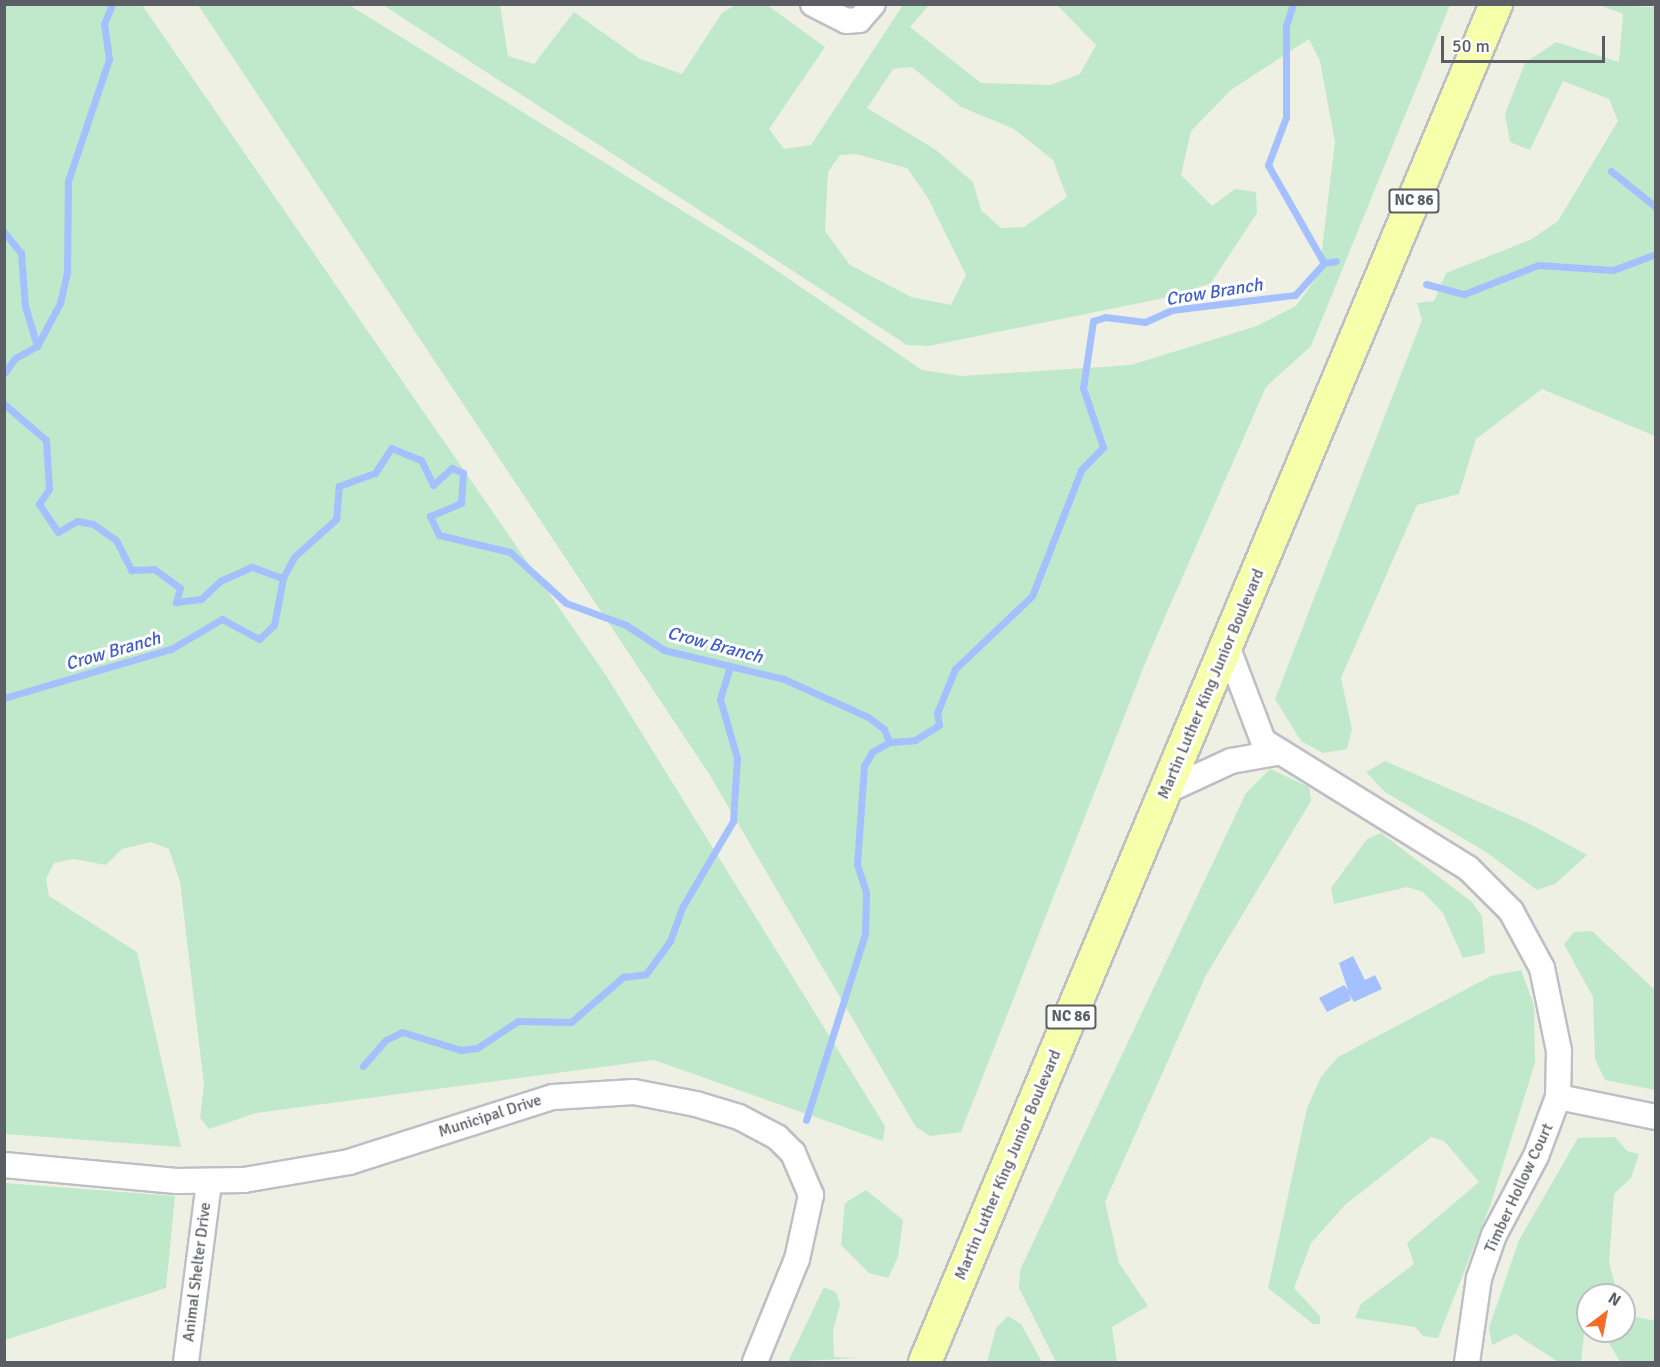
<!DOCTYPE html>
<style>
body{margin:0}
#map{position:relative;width:1660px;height:1367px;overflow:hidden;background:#eff0e4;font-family:Signika,sans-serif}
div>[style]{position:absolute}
.green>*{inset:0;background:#bfe9ca}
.water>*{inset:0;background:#a5c0ff}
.stream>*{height:7px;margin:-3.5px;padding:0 3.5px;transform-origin:3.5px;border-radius:3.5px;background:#a5c0ff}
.roads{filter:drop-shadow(2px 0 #bebfc6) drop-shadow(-2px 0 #bebfc6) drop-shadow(0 2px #bebfc6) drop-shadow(0 -2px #bebfc6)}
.minor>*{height:24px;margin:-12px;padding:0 12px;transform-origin:12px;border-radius:12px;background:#fff}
.major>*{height:32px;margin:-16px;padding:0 16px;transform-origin:16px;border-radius:16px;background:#f6ffaa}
span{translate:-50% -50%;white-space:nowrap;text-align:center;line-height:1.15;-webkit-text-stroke:6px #fff;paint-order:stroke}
.shield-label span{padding:2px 4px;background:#fff;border:2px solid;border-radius:4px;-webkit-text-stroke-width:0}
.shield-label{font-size:15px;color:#5c5e66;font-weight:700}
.street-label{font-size:16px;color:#5c5e66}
.water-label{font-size:18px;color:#3f5ecb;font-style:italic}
.frame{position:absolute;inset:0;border:6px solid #5c5e66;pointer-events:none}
.north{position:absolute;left:1576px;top:1283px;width:60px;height:60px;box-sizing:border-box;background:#fff;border:2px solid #bebfc2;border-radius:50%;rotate:32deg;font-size:16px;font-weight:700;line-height:24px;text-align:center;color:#5c5e66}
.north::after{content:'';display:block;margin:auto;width:21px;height:27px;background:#f46c25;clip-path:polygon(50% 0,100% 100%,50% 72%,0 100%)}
.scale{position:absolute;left:1441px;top:36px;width:164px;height:27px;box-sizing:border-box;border:3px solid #5c5e66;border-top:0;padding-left:8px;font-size:18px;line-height:21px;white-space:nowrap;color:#5c5e66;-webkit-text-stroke:4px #fff;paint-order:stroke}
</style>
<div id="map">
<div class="green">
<i style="clip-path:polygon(5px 4px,142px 5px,607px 677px,885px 1126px,883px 1141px,654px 1060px,256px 1113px,209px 1129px,200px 1118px,204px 1085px,180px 882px,169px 849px,151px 842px,122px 849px,106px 865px,74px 859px,54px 863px,46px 879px,49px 896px,137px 952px,181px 1147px,5px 1134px)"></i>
<i style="clip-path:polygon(evenodd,198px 5px,349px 5px,751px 253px,922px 370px,961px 376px,1131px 365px,1257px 326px,1296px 306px,1319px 274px,1335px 142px,1320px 61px,1309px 39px,1231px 90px,1191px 131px,1181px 175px,1212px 206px,1235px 189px,1256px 192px,1257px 213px,1211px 283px,1174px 296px,929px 346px,907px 345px,383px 5px,500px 5px,508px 56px,534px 64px,574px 12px,640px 59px,682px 74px,722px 13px,735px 5px,767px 5px,825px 47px,769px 129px,784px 149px,811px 145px,903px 5px,929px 5px,910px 27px,981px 83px,1051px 85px,1080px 74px,1096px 45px,1057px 5px,1450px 5px,1311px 346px,1266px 387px,1150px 651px,961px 1132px,930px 1136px,916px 1127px,709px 774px,198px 5px,912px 67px,961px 107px,1014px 129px,1053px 160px,1067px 197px,1024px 227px,1001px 228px,981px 210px,973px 182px,936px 150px,867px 108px,893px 69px,912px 67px,198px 5px,856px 154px,907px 168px,928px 198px,966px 275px,951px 305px,911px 297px,850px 265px,825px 231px,828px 172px,840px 155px,856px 154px)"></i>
<i style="clip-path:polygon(1600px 5px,1655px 7px,1655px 436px,1542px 389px,1476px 439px,1459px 494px,1417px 505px,1341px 678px,1352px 729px,1347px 749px,1323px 753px,1301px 741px,1275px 699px,1422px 320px,1417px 303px,1434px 301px,1446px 273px,1530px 240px,1558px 221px,1618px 121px,1609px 99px,1563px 81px,1530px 150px,1510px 142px,1505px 114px,1525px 63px,1556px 42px,1619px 62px,1623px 14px)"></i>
<i style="clip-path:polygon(1385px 761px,1530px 824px,1587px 855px,1555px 884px,1537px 890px,1486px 852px,1385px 792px,1366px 772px)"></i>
<i style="clip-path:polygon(1270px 769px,1309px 787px,1311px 801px,1206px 975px,1105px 1202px,1119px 1263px,1148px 1306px,1112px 1327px,1117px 1362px,1056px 1362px,1019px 1288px,1020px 1270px,1246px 793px)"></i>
<i style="clip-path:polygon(1381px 833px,1472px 902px,1482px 916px,1485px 953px,1463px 958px,1443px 913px,1423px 892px,1407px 887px,1334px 904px,1331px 888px,1367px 839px)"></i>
<i style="clip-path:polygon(1592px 931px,1655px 990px,1655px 1090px,1605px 1080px,1595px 1059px,1593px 997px,1564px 944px,1574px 932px)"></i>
<i style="clip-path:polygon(1521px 970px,1534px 1005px,1535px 1063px,1491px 1203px,1438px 1338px,1423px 1336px,1415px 1327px,1355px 1318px,1361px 1304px,1414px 1264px,1407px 1243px,1479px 1182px,1444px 1141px,1431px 1137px,1345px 1205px,1311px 1243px,1294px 1288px,1320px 1316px,1320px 1324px,1313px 1324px,1268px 1288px,1307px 1108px,1321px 1077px,1338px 1057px,1491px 976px)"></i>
<i style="clip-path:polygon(1615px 1137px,1627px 1151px,1639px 1154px,1631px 1178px,1614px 1194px,1609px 1263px,1618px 1295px,1588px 1295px,1581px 1362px,1557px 1361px,1515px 1334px,1492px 1345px,1489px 1328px,1519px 1240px,1578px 1138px)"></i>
<i style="clip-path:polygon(5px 1183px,175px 1196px,166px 1288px,5px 1340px)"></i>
<i style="clip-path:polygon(866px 1190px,903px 1220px,898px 1257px,888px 1278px,869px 1273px,841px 1245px,845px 1203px)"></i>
<i style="clip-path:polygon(824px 1287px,836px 1292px,840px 1304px,833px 1331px,834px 1357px,858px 1358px,788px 1362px)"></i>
<i style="clip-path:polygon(1624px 1314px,1655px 1321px,1655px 1362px,1620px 1362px,1602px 1331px,1624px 1331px)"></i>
<i style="clip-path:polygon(1008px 1316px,1021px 1324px,1042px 1362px,987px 1362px,996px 1328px)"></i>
</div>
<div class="water">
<i style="clip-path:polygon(1353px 956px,1365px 980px,1375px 975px,1382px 989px,1354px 1002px,1349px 994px,1351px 1000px,1327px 1012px,1319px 998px,1344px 985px,1348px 990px,1339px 963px)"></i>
</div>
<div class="stream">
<i style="left:1293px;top:4px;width:23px;rotate:108deg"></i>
<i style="left:1286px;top:26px;width:91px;rotate:90deg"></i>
<i style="left:1286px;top:117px;width:51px;rotate:110.6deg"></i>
<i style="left:1268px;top:165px;width:113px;rotate:60.3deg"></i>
<i style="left:1611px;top:171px;width:58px;rotate:38.7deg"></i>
<i style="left:4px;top:232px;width:27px;rotate:51deg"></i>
<i style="left:21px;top:253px;width:53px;rotate:85.7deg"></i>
<i style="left:25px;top:306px;width:42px;rotate:73.3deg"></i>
<i style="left:37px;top:346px;width:25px;rotate:151deg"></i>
<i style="left:15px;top:358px;width:19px;rotate:125deg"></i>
<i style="left:1426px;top:284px;width:39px;rotate:15deg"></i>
<i style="left:1464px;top:294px;width:79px;rotate:-21.4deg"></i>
<i style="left:1538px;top:265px;width:75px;rotate:3.8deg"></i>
<i style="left:1613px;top:270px;width:46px;rotate:-20.4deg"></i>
<i style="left:37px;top:346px;width:49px;rotate:-61.9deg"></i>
<i style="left:60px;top:303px;width:31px;rotate:-77deg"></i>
<i style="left:67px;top:273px;width:92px;rotate:-89.4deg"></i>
<i style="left:68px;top:181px;width:129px;rotate:-71.4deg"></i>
<i style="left:109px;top:59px;width:35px;rotate:-98deg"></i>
<i style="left:104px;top:24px;width:22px;rotate:-68deg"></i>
<i style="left:4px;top:404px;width:55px;rotate:40.6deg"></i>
<i style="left:46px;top:440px;width:49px;rotate:86.5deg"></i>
<i style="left:49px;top:489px;width:18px;rotate:124deg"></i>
<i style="left:39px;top:504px;width:34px;rotate:56deg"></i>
<i style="left:58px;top:532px;width:22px;rotate:-30deg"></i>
<i style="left:77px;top:521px;width:16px;rotate:11deg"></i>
<i style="left:93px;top:524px;width:28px;rotate:35deg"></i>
<i style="left:116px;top:540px;width:34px;rotate:63deg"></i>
<i style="left:131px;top:570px;width:23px;rotate:-2deg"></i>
<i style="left:154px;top:569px;width:32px;rotate:36deg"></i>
<i style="left:180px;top:588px;width:15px;rotate:106deg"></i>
<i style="left:176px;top:602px;width:25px;rotate:-7deg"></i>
<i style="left:201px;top:599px;width:26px;rotate:-43deg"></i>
<i style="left:220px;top:581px;width:35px;rotate:-24deg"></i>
<i style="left:252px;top:567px;width:33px;rotate:20deg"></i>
<i style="left:4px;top:698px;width:174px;rotate:-16.4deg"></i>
<i style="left:171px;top:649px;width:59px;rotate:-30.5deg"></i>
<i style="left:222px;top:619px;width:42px;rotate:28.4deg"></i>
<i style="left:259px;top:639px;width:21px;rotate:-43deg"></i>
<i style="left:274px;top:625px;width:48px;rotate:-79.2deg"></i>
<i style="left:283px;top:578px;width:24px;rotate:-62deg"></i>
<i style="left:294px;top:557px;width:57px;rotate:-42.1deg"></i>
<i style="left:336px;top:519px;width:33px;rotate:-85deg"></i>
<i style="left:339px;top:486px;width:38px;rotate:-20deg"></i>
<i style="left:375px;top:473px;width:30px;rotate:-57deg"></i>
<i style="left:391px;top:448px;width:32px;rotate:22deg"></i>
<i style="left:421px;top:460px;width:28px;rotate:64deg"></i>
<i style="left:433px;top:485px;width:25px;rotate:-42deg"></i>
<i style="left:452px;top:468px;width:12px;rotate:24deg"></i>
<i style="left:463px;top:473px;width:30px;rotate:94deg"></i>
<i style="left:461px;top:503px;width:34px;rotate:157deg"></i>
<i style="left:430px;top:516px;width:21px;rotate:65deg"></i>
<i style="left:439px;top:535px;width:73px;rotate:13.5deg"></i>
<i style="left:510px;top:552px;width:76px;rotate:42.3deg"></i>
<i style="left:566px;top:603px;width:64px;rotate:20.1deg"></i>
<i style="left:626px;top:625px;width:45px;rotate:33.3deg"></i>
<i style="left:664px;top:650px;width:123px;rotate:13.6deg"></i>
<i style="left:784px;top:679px;width:92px;rotate:24.3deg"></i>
<i style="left:868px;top:717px;width:20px;rotate:37deg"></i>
<i style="left:884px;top:729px;width:14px;rotate:69deg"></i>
<i style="left:889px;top:742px;width:26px;rotate:-4deg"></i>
<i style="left:915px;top:740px;width:28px;rotate:-32deg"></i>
<i style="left:939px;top:725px;width:12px;rotate:-99deg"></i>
<i style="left:937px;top:713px;width:48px;rotate:-67.8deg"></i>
<i style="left:955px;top:669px;width:106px;rotate:-43.5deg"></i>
<i style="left:1032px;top:596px;width:135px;rotate:-68.7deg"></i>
<i style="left:1081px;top:470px;width:32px;rotate:-46deg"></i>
<i style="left:1103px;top:447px;width:62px;rotate:-108.7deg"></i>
<i style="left:1083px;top:388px;width:68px;rotate:-81.5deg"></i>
<i style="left:1093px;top:321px;width:13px;rotate:-18deg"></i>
<i style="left:1105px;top:317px;width:40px;rotate:7.1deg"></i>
<i style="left:1145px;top:322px;width:30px;rotate:-24deg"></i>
<i style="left:1172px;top:310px;width:124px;rotate:-7deg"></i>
<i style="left:1295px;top:295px;width:43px;rotate:-47.8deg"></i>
<i style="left:1324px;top:263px;width:12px;rotate:-9deg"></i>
<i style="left:363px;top:1066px;width:35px;rotate:-49deg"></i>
<i style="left:386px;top:1040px;width:18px;rotate:-27deg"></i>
<i style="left:402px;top:1032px;width:62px;rotate:17deg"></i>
<i style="left:461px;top:1050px;width:16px;rotate:-7deg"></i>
<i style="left:477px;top:1048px;width:49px;rotate:-33.4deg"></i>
<i style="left:518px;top:1021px;width:53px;rotate:1.1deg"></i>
<i style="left:571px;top:1022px;width:69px;rotate:-40.9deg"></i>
<i style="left:623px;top:977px;width:23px;rotate:-7deg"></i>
<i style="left:646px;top:974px;width:41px;rotate:-54deg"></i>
<i style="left:670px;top:941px;width:37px;rotate:-70deg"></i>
<i style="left:683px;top:906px;width:99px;rotate:-59.5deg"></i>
<i style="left:733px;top:821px;width:63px;rotate:-86.4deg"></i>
<i style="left:737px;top:758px;width:61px;rotate:-106.1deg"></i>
<i style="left:720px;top:699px;width:34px;rotate:-73deg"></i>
<i style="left:806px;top:1120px;width:195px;rotate:-72.4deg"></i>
<i style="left:865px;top:934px;width:42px;rotate:-88.6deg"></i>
<i style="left:866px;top:892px;width:29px;rotate:-108deg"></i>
<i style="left:857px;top:864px;width:98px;rotate:-85.9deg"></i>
<i style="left:864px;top:766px;width:16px;rotate:-60deg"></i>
<i style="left:872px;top:752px;width:20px;rotate:-30deg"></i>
</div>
<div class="roads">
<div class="minor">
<i style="left:813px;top:4px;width:37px;rotate:27deg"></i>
<i style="left:846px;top:21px;width:13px;rotate:-4deg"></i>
<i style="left:859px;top:20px;width:21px;rotate:-49deg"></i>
<i style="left:1227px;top:646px;width:102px;rotate:69.2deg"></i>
<i style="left:1263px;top:741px;width:241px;rotate:31.8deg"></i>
<i style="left:1468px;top:868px;width:61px;rotate:45deg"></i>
<i style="left:1511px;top:911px;width:65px;rotate:61.5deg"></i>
<i style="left:1542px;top:968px;width:85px;rotate:78.4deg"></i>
<i style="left:1559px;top:1051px;width:46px;rotate:91.2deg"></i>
<i style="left:1558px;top:1097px;width:63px;rotate:110.4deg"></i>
<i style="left:1536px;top:1156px;width:89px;rotate:118deg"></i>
<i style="left:1494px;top:1235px;width:46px;rotate:109.2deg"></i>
<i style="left:1479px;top:1278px;width:85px;rotate:98.1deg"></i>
<i style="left:1166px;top:791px;width:72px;rotate:-24.8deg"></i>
<i style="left:1231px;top:761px;width:46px;rotate:-10.1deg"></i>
<i style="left:1558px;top:1097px;width:100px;rotate:11.5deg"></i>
<i style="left:4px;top:1165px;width:173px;rotate:5.3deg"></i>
<i style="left:176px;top:1181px;width:68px;rotate:-0.8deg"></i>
<i style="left:244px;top:1180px;width:107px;rotate:-9.7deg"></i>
<i style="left:349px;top:1162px;width:214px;rotate:-17.7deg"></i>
<i style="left:553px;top:1097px;width:81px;rotate:-3.5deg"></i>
<i style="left:634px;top:1092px;width:63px;rotate:11deg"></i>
<i style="left:696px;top:1104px;width:45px;rotate:16.8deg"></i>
<i style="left:739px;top:1117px;width:43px;rotate:27.8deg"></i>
<i style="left:777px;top:1137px;width:23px;rotate:45deg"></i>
<i style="left:793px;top:1153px;width:46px;rotate:66.8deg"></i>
<i style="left:811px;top:1195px;width:66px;rotate:102.3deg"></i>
<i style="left:797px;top:1259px;width:111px;rotate:112.2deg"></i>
<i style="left:186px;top:1362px;width:181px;rotate:-82.7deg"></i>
</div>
<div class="major">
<i style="left:925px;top:1362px;width:1473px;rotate:-67.19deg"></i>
</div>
</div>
<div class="shield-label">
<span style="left:1414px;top:201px">NC 86</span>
<span style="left:1071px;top:1017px">NC 86</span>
</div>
<div class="street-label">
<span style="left:1211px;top:684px;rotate:-67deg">Martin Luther King Junior Boulevard</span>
<span style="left:490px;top:1116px;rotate:-18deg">Municipal Drive</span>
<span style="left:1008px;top:1165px;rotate:-67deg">Martin Luther King Junior Boulevard</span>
<span style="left:1519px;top:1188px;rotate:-65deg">Timber Hollow Court</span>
<span style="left:197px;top:1272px;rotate:-83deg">Animal Shelter Drive</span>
</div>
<div class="water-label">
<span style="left:1214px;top:292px;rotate:-9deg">Crow Branch</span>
<span style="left:715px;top:645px;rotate:15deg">Crow Branch</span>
<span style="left:113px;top:651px;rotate:-16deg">Crow Branch</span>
</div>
<div class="frame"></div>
<div class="north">N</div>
<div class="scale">50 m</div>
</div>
